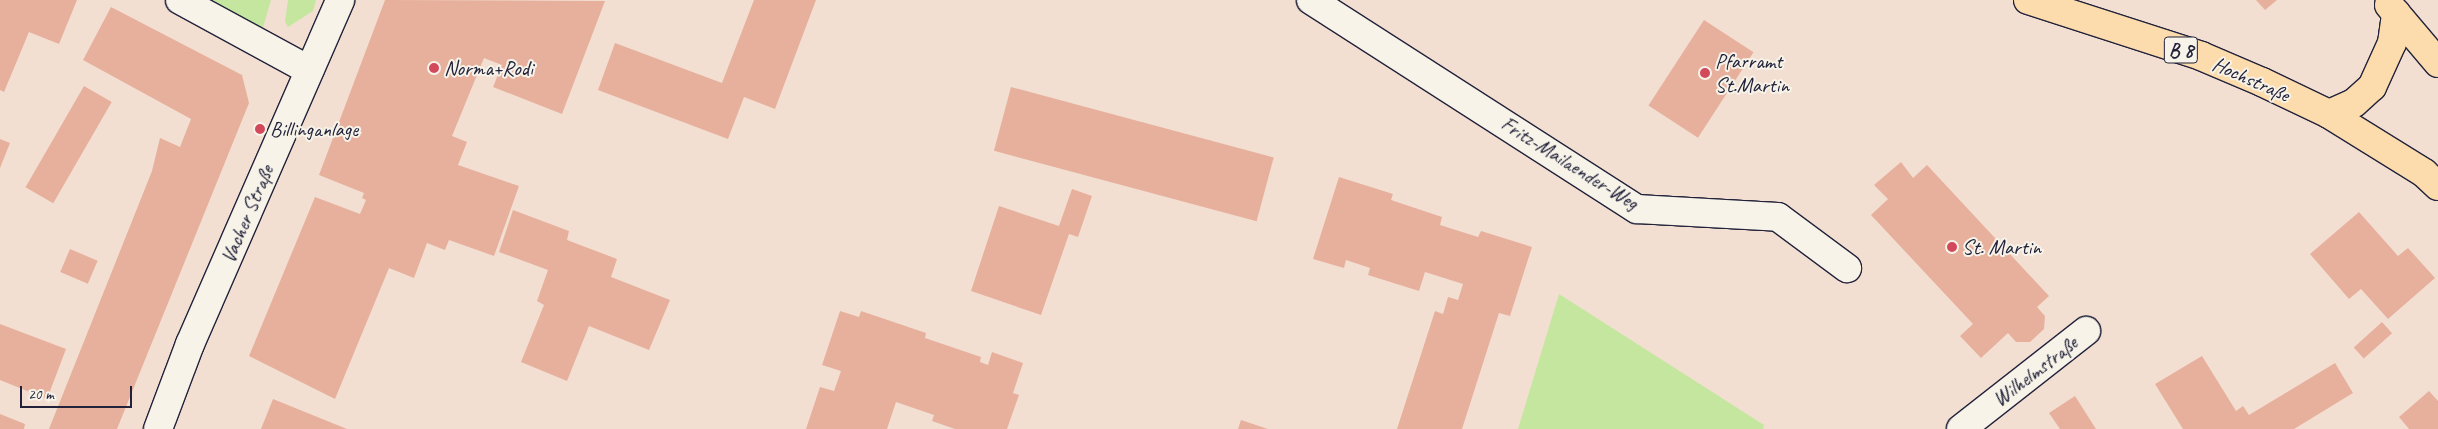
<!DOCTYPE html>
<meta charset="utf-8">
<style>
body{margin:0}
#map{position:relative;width:2438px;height:429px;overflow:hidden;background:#f2dfd2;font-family:Caveat,sans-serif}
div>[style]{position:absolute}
.green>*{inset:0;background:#c5e69f}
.building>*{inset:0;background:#e7b09d;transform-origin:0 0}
.roads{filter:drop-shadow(1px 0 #22223b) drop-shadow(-1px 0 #22223b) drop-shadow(0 1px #22223b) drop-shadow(0 -1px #22223b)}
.minor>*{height:28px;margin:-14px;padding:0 14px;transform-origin:14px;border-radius:14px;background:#f7f3e8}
.major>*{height:28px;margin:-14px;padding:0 14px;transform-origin:14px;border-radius:14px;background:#fcdcac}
.dots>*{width:14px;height:14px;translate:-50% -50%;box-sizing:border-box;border:2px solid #f7f3e8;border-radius:50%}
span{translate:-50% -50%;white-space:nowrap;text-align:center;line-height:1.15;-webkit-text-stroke:4px #f7f3e8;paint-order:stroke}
.shield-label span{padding:1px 4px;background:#f7f3e8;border:1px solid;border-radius:4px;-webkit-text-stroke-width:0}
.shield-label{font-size:20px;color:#22223b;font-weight:700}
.poi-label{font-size:21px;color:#22223b}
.left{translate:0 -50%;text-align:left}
.street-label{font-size:21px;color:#22223b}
.scale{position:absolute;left:20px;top:386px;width:112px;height:22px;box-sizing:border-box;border:2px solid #22223b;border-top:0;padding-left:6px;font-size:15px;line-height:18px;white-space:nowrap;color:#22223b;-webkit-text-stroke:4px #f7f3e8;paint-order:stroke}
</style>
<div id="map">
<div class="green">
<i style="clip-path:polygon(205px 0,271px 0,262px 31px)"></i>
<i style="clip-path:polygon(288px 0,316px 0,313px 11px,288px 27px,285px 22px)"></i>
<i style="clip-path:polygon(1559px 294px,1764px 425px,1763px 429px,1518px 429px)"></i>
</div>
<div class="building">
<i style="clip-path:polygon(0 0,77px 0,59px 44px,29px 32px,4px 92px,0 90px)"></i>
<i style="clip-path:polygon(385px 0,605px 1px,562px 114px,493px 87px,502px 65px,484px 58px,452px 136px,467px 142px,458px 165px,519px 186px,494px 256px,449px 240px,445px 250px,427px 243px,414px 278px,389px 268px,335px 399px,249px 356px,315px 197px,360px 214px,366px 200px,362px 198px,364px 193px,319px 175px)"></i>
<i style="clip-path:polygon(754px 0,816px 0,775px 109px,744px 97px,728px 139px,598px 90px,615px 43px,722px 83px)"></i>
<i style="clip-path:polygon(2256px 0,2277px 0,2265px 10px)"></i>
<i style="clip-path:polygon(111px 7px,242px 75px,249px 103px,117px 429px,49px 429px,152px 171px,160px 138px,180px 147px,191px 119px,83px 60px)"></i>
<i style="left:1704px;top:20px;width:59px;height:102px;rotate:33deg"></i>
<i style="left:84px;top:86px;width:32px;height:117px;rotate:30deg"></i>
<i style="left:1011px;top:87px;width:272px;height:66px;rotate:15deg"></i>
<i style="clip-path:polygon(0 139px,10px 143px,0 168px)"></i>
<i style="clip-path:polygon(1901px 162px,1913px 178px,1927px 165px,2049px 296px,2037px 307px,2045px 316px,2044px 329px,2030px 342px,2016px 342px,2008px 333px,1981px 358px,1960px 336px,1973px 324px,1871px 215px,1888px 199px,1874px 185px)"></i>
<i style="clip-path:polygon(1339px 177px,1393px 194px,1391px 200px,1442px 217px,1440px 225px,1478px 237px,1481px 231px,1532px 247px,1510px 316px,1499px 313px,1462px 429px,1397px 429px,1435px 311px,1443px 314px,1448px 297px,1458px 300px,1463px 284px,1425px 272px,1419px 291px,1368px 275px,1370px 268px,1346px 260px,1344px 268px,1313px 259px)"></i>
<i style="clip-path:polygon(1072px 189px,1092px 196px,1078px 237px,1069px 234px,1041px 315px,971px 291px,999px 206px,1059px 226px)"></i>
<i style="clip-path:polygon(513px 210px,569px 231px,567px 240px,617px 259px,611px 277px,670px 300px,649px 350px,589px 326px,567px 381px,521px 362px,544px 305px,537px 301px,548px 270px,499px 252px)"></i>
<i style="clip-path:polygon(2359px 212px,2398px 256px,2408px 248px,2435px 278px,2388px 319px,2361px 289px,2349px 299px,2310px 254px)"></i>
<i style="left:70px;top:249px;width:30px;height:25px;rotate:23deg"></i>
<i style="clip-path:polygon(840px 311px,859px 317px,861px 311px,926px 333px,925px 338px,981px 357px,980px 362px,988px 365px,992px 352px,1023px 363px,1013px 393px,1019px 395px,1007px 429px,955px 429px,932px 421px,934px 415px,896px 402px,887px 429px,806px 429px,820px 387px,834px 391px,841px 371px,822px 365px)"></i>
<i style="left:2382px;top:322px;width:15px;height:38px;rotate:48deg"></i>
<i style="clip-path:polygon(0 324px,66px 349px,47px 399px,0 380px)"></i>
<i style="clip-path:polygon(2202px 356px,2236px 411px,2243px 406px,2249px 415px,2335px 363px,2353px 393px,2294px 429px,2183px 429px,2155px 384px)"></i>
<i style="clip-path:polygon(2429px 391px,2438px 401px,2438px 429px,2409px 429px,2399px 417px)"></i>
<i style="clip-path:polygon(2075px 396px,2096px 429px,2060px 429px,2049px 413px)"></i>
<i style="clip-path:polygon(273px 399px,347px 429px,261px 429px)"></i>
<i style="clip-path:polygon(0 414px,25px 424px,24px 429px,0 429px)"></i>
<i style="clip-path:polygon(1241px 420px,1268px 429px,1238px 429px)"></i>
</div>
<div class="roads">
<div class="minor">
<i style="left:180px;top:0;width:147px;rotate:28.5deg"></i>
<i style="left:1311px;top:0;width:387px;rotate:32.7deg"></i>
<i style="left:1637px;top:209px;width:141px;rotate:3.2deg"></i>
<i style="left:1778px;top:217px;width:86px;rotate:36.5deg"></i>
<i style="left:158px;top:429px;width:91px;rotate:-69.4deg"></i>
<i style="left:190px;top:344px;width:375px;rotate:-66.4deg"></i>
<i style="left:1961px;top:429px;width:159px;rotate:-38.1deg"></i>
</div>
<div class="major">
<i style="left:2028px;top:0;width:182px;rotate:17.9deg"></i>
<i style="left:2201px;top:56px;width:66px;rotate:23.1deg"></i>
<i style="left:2262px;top:82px;width:74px;rotate:25.5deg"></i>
<i style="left:2329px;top:114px;width:112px;rotate:31.8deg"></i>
<i style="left:2424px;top:173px;width:19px;rotate:43deg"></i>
<i style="left:2389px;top:5px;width:76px;rotate:49.8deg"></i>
<i style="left:2329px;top:114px;width:27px;rotate:-24deg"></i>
<i style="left:2354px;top:103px;width:24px;rotate:-42deg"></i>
<i style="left:2372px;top:87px;width:48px;rotate:-65.6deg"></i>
<i style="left:2392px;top:43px;width:30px;rotate:-82deg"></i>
</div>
</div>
<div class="dots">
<i style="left:434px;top:68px;background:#d1495b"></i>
<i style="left:1705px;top:73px;background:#d1495b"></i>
<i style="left:260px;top:129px;background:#d1495b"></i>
<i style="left:1952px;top:247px;background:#d1495b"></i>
</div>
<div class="shield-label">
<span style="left:2181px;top:50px">B 8</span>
</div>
<div class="poi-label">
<span class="left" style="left:1715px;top:73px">Pfarramt<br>St.Martin</span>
<span class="left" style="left:444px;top:68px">Norma+Rodi</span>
<span class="left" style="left:270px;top:129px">Billinganlage</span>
<span class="left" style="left:1962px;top:247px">St. Martin</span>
</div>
<div class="street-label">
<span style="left:2251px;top:79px;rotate:24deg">Hochstraße</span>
<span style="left:1570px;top:163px;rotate:32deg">Fritz-Mailaender-Weg</span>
<span style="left:247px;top:214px;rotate:-67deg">Vacher Straße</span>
<span style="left:2035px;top:371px;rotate:-38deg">Wilhelmstraße</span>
</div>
<div class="scale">20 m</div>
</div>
